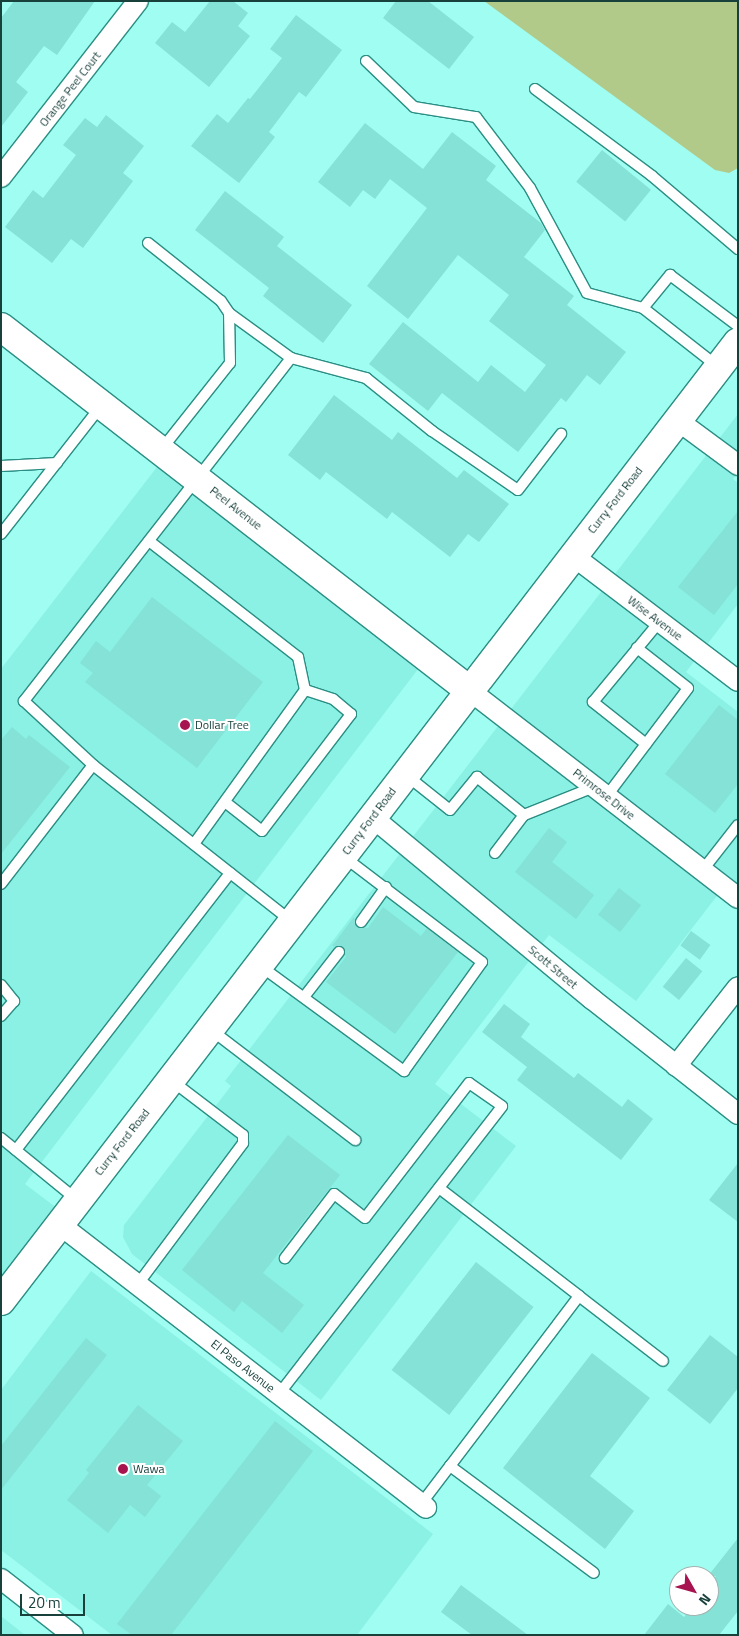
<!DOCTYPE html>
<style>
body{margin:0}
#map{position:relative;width:739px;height:1636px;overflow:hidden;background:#a0fdf1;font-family:"Titillium Web",sans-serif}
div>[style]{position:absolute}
.built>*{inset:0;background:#8af1e4}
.water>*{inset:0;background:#b1ca89}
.building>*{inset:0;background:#84e2d6;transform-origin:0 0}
.roads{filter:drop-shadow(1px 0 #2b8e84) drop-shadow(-1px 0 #2b8e84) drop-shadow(0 1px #2b8e84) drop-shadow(0 -1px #2b8e84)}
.lane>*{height:10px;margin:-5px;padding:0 5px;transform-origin:5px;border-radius:5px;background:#fff}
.street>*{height:20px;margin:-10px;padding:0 10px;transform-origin:10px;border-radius:10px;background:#fff}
.secondary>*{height:28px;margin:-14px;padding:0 14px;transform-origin:14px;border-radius:14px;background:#fff}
.dots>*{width:14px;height:14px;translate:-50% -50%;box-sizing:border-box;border:2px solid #fff;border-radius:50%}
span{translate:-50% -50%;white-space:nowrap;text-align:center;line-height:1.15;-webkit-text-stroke:4px #fff;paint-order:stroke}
.street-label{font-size:12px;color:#19413c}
.poi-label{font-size:12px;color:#19413c}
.left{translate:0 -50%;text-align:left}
.frame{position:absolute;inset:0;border:2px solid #19413c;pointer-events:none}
.north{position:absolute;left:669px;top:1566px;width:50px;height:50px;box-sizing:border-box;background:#fff;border:1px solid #a3b3b1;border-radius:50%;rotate:128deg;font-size:14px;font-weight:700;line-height:20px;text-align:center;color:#19413c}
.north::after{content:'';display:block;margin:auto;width:18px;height:22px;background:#a6134e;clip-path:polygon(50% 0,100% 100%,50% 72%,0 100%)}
.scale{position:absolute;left:20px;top:1594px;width:65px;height:22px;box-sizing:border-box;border:2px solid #19413c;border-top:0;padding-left:6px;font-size:15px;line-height:18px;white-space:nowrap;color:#19413c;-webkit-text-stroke:4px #fff;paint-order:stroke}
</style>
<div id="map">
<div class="built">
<i style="clip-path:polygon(738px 414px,738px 473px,733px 479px,738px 483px,738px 604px,686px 672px,738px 712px,738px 899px,723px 888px,636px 1001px,549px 935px,435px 1084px,516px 1146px,321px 1400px,132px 1254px,123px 1237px,124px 1225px,231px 1086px,225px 1081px)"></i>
<i style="clip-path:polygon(164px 458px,425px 660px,25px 1184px,66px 1215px,1px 1301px,1px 669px)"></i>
<i style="clip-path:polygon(91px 1271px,433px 1534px,357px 1635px,112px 1635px,1px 1550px,1px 1390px)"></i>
<i style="clip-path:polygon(1px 1616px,25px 1635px,1px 1635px)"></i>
</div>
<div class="water">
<i style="clip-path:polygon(484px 1px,738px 1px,738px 168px,729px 173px,715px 170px)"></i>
</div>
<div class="building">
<i style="clip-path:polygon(14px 1px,95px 1px,57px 55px,44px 46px,16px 82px,28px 92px,1px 127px,1px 18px)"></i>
<i style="clip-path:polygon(210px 1px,233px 1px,248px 13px,238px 26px,250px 36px,209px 87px,155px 43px,172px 22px,185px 32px)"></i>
<i style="clip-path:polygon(396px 1px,428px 1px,474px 37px,449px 69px,383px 18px)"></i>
<i style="clip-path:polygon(296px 15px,342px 50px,306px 97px,299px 92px,269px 132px,275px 137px,239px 183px,191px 146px,217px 114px,228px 123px,248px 98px,250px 99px,282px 58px,270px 49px)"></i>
<i style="clip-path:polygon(106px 115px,144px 146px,123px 173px,133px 181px,83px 248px,71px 239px,52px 263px,5px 227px,33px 190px,43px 198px,76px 155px,63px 145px,85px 118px,97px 127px)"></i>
<i style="clip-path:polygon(365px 123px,423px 169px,452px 132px,496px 166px,486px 180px,541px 223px,545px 230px,524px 257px,574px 296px,567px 305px,626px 352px,600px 385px,587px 375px,566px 402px,561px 398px,518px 452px,442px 393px,428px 411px,369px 364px,403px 322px,478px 382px,491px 365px,525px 392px,546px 365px,489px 321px,509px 295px,458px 255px,408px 319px,367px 286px,427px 208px,390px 179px,375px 199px,363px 190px,350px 207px,318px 182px)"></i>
<i style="left:602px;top:150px;width:63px;height:41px;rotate:39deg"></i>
<i style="clip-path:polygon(225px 191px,284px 237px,277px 246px,352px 305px,323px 343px,263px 296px,269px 288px,195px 230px)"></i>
<i style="clip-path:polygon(334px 395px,392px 440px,398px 432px,457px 478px,464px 470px,509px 504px,479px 542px,468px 534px,450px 557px,392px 512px,387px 519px,326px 472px,320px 480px,288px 455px)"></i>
<i style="clip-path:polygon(738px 511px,738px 584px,714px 615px,678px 587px)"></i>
<i style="clip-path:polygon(152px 597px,263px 682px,197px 768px,85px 682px,93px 673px,80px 663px,96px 641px,110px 652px)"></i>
<i style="clip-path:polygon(719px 705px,738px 720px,738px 784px,715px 813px,665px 774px)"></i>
<i style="clip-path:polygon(12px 727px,26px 739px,29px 735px,70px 767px,1px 854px,1px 740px)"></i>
<i style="clip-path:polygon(549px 828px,567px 842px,552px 862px,594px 895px,576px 919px,515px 872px)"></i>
<i style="left:619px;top:888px;width:28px;height:34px;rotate:38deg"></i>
<i style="clip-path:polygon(383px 907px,421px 936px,427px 928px,458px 952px,395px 1034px,326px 982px,346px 957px,343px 946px,332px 946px,354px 917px,357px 927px,368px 928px)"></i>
<i style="left:691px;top:931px;width:24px;height:18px;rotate:36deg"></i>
<i style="left:686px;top:958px;width:21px;height:37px;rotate:39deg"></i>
<i style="clip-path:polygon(504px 1004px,530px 1024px,521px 1037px,574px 1078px,578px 1073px,622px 1107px,628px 1099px,653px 1119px,621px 1160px,517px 1080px,527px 1067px,482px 1032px)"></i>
<i style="clip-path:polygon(288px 1135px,340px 1175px,263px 1273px,304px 1305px,282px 1333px,242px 1301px,234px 1312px,182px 1270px)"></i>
<i style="clip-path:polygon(738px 1163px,738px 1222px,709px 1200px)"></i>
<i style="left:476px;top:1262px;width:73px;height:137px;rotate:38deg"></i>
<i style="clip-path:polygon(710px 1335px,738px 1357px,738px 1388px,710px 1424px,667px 1390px)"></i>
<i style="clip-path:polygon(86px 1338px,107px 1355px,1px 1490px,1px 1446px)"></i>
<i style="clip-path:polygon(592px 1353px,650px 1398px,590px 1476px,634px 1511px,605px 1549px,503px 1468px)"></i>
<i style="clip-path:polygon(138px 1405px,183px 1441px,147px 1485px,161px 1496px,145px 1517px,130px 1505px,108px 1533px,67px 1500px,89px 1473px,86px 1470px)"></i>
<i style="clip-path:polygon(275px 1421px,313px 1451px,171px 1635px,132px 1635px,117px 1624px)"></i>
<i style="clip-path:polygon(738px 1538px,738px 1611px,719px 1635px,644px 1635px,668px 1604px,684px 1617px,693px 1606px,709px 1606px,709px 1585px,716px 1576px,708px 1576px)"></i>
<i style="clip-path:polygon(461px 1585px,528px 1635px,472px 1635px,441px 1612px)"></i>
</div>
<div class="roads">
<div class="lane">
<i style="left:366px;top:61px;width:66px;rotate:43.8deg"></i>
<i style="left:414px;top:107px;width:63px;rotate:9.2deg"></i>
<i style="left:476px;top:117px;width:89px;rotate:52.7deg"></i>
<i style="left:530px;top:188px;width:119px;rotate:61.5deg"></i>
<i style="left:587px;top:293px;width:58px;rotate:15deg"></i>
<i style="left:535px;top:89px;width:146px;rotate:36.6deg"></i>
<i style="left:652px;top:176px;width:113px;rotate:40.3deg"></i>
<i style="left:148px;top:243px;width:93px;rotate:38.5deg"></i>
<i style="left:221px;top:301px;width:14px;rotate:56deg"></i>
<i style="left:229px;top:313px;width:77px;rotate:36deg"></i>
<i style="left:291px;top:358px;width:78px;rotate:14.9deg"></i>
<i style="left:366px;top:378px;width:85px;rotate:38.8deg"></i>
<i style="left:432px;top:431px;width:104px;rotate:34.5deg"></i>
<i style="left:518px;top:490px;width:71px;rotate:-52.5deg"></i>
<i style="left:291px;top:358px;width:435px;rotate:127.9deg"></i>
<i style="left:24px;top:701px;width:94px;rotate:42.8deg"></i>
<i style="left:93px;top:765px;width:252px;rotate:38.2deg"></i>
<i style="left:717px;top:366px;width:94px;rotate:-141.9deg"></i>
<i style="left:643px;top:308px;width:43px;rotate:-50.7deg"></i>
<i style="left:670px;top:275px;width:85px;rotate:36.9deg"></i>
<i style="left:161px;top:450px;width:111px;rotate:-51.6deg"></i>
<i style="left:230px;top:363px;width:50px;rotate:-91.1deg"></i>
<i style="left:1px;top:466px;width:56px;rotate:-3.1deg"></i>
<i style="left:1px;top:534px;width:162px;rotate:-52deg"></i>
<i style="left:149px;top:541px;width:189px;rotate:37.9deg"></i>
<i style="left:298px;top:657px;width:34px;rotate:78deg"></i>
<i style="left:305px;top:690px;width:190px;rotate:125.8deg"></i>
<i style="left:646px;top:744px;width:68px;rotate:-141.6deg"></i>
<i style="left:593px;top:702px;width:105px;rotate:-50.4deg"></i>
<i style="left:406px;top:775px;width:56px;rotate:38.5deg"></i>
<i style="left:450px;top:810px;width:43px;rotate:-50.7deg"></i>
<i style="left:477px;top:777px;width:60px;rotate:39deg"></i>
<i style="left:524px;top:815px;width:75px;rotate:-21.8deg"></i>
<i style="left:606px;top:797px;width:136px;rotate:-53deg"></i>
<i style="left:688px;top:688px;width:65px;rotate:-141.9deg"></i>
<i style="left:225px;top:802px;width:47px;rotate:38.1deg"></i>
<i style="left:262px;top:831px;width:147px;rotate:-52.7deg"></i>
<i style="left:351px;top:714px;width:23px;rotate:-140deg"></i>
<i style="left:333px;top:699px;width:29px;rotate:-162deg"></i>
<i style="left:495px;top:853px;width:48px;rotate:-52.7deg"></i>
<i style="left:702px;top:871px;width:58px;rotate:-52deg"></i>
<i style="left:1px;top:884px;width:150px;rotate:-52.3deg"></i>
<i style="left:361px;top:922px;width:43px;rotate:-54.5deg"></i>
<i style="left:259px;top:965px;width:180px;rotate:36.2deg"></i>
<i style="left:404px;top:1071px;width:134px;rotate:-54.4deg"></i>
<i style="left:482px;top:962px;width:175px;rotate:-142.7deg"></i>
<i style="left:1px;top:985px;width:21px;rotate:51deg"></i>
<i style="left:14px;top:1001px;width:20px;rotate:131deg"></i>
<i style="left:304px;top:997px;width:57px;rotate:-52.1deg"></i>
<i style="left:210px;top:1029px;width:183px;rotate:37.4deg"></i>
<i style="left:1px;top:1138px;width:98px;rotate:39.2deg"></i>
<i style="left:16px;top:1150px;width:350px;rotate:-52.3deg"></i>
<i style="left:439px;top:1188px;width:177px;rotate:37.6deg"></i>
<i style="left:138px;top:1284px;width:176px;rotate:-53.3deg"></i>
<i style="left:243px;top:1143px;width:8px;rotate:-90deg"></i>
<i style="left:243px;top:1135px;width:89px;rotate:-142.7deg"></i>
<i style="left:279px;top:1394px;width:364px;rotate:-52.2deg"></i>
<i style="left:502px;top:1106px;width:40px;rotate:-145.1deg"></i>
<i style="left:469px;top:1083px;width:170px;rotate:127.6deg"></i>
<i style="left:365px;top:1218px;width:39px;rotate:-142deg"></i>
<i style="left:334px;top:1194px;width:81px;rotate:127.4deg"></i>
<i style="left:450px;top:1466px;width:213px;rotate:-52.8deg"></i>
<i style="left:579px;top:1296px;width:106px;rotate:37.7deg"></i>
<i style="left:421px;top:1504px;width:48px;rotate:-52.7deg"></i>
<i style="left:450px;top:1466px;width:179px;rotate:36.6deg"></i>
</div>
<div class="street">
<i style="left:1px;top:177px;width:223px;rotate:-52.1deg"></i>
<i style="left:677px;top:420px;width:76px;rotate:36.4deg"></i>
<i style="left:572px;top:555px;width:208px;rotate:37.2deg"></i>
<i style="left:469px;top:690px;width:340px;rotate:37.7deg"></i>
<i style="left:372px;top:817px;width:286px;rotate:39.6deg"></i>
<i style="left:592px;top:999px;width:186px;rotate:38.2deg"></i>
<i style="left:676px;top:1066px;width:100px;rotate:-51.9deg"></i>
<i style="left:59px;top:1224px;width:464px;rotate:37.7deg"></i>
<i style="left:1px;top:1579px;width:91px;rotate:37.9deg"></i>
</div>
<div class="secondary">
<i style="left:1px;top:327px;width:592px;rotate:37.8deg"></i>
<i style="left:1px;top:1301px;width:1209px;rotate:-52.46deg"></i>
</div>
</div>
<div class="dots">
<i style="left:185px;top:725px;background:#a6134e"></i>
<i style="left:123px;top:1469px;background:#a6134e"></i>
</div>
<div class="street-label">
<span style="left:70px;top:89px;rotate:-52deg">Orange Peel Court</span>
<span style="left:615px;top:500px;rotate:-52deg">Curry Ford Road</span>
<span style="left:236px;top:508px;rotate:38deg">Peel Avenue</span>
<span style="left:655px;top:618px;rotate:37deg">Wise Avenue</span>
<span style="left:604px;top:794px;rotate:38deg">Primrose Drive</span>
<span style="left:369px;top:821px;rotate:-53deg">Curry Ford Road</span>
<span style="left:553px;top:967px;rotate:40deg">Scott Street</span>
<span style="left:122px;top:1142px;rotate:-52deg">Curry Ford Road</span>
<span style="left:243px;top:1366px;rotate:38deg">El Paso Avenue</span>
</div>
<div class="poi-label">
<span class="left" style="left:195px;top:725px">Dollar Tree</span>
<span class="left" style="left:133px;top:1469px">Wawa</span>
</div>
<div class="frame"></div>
<div class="north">N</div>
<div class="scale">20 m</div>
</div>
